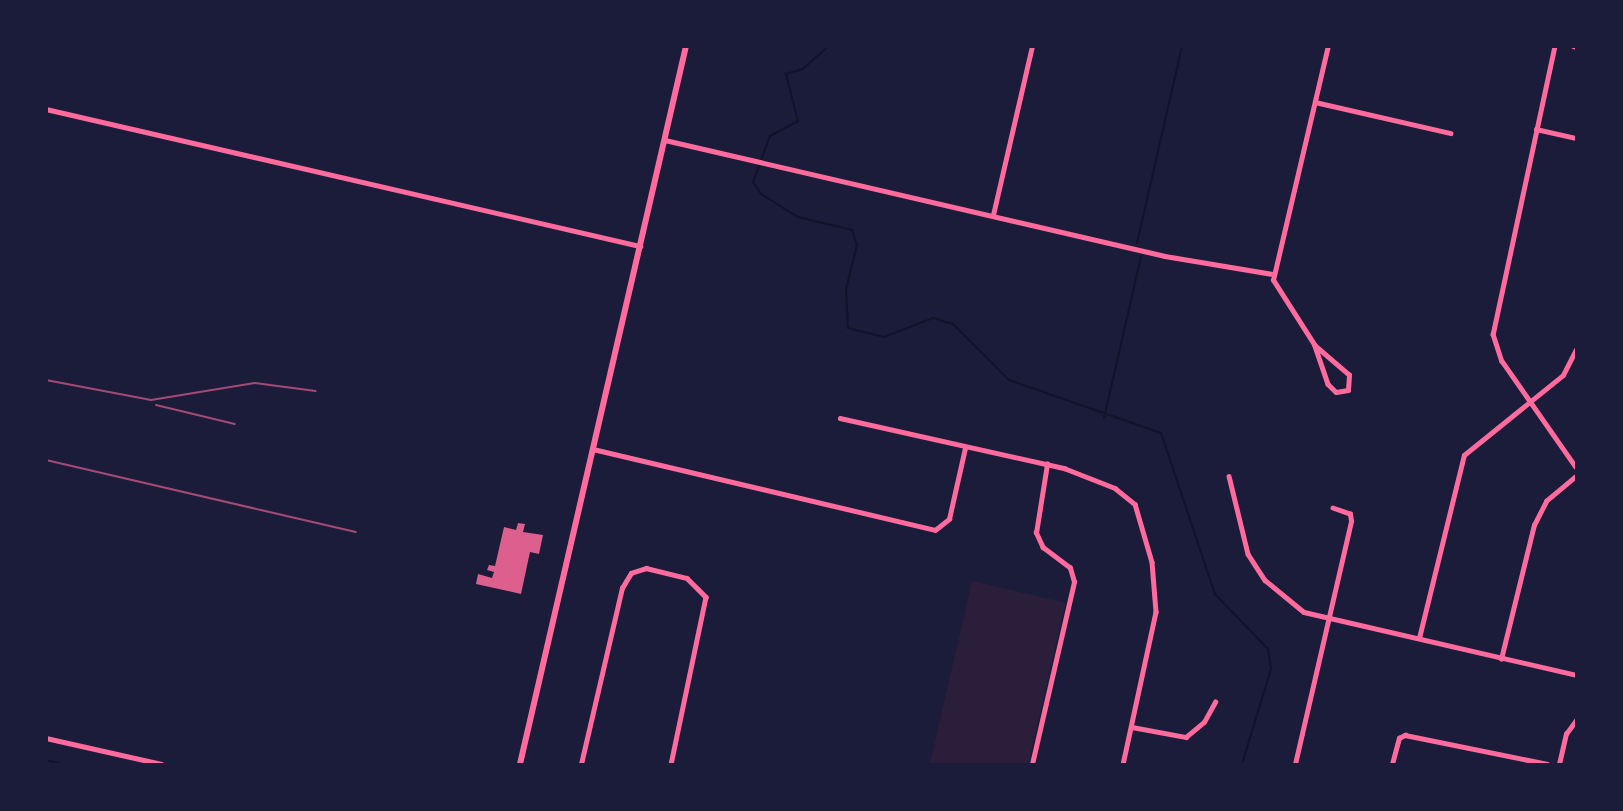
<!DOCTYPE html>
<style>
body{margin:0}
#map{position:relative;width:1623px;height:811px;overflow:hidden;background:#1b1b3a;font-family:Signika,sans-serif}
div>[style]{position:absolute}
.green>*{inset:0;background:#2a1e3b;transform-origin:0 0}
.stream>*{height:2px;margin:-1px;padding:0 1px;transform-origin:1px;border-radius:1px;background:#12122b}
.building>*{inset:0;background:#dd5f8e}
.minor>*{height:4.5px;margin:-2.25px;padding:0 2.25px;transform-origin:2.25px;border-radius:2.25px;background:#ff6b9d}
.secondary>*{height:6px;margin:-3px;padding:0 3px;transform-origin:3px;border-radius:3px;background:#ff6b9d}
.rail>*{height:2px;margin:-1px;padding:0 1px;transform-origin:1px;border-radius:1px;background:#a44b75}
span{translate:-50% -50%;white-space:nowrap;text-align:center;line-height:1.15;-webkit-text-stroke:4.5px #1b1b3a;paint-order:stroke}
.frame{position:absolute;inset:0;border:48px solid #1b1b3a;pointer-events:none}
</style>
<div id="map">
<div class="green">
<i style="left:972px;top:581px;width:96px;height:188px;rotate:13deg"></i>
</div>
<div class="stream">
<i style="left:829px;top:46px;width:35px;rotate:139deg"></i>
<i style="left:803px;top:69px;width:18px;rotate:164deg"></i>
<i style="left:786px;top:74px;width:49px;rotate:75.7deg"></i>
<i style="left:798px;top:121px;width:32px;rotate:152deg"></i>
<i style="left:770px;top:136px;width:49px;rotate:110.3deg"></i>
<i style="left:753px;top:182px;width:14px;rotate:56deg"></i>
<i style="left:761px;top:194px;width:44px;rotate:31.9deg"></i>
<i style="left:798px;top:217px;width:56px;rotate:13.5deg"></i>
<i style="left:852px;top:230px;width:16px;rotate:72deg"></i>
<i style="left:857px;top:245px;width:45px;rotate:104deg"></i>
<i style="left:846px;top:289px;width:39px;rotate:87deg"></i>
<i style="left:848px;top:328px;width:37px;rotate:14deg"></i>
<i style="left:884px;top:337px;width:53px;rotate:-21.2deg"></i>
<i style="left:933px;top:318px;width:21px;rotate:17deg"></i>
<i style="left:953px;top:324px;width:79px;rotate:45deg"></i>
<i style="left:1009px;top:380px;width:161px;rotate:19.2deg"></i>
<i style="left:1161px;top:433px;width:170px;rotate:71.5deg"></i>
<i style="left:1215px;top:594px;width:76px;rotate:46.1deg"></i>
<i style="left:1268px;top:649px;width:20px;rotate:81deg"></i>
<i style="left:1271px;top:669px;width:99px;rotate:107deg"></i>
<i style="left:1137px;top:243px;width:202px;rotate:-77.1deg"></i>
<i style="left:1104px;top:418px;width:166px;rotate:-77.1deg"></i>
<i style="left:46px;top:692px;width:15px;rotate:90deg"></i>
<i style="left:46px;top:760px;width:16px;rotate:14deg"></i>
</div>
<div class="building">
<i style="clip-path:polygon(518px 523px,525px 524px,523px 532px,543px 535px,539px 554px,530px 552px,521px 594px,476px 584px,478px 574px,492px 578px,494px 572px,487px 570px,489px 565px,495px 566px,504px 527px,516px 530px)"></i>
</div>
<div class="minor">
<i style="left:1555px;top:46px;width:295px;rotate:102.1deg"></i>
<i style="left:1493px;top:334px;width:28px;rotate:72deg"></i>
<i style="left:1502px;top:361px;width:129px;rotate:55.1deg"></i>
<i style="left:1573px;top:46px;width:3px;rotate:18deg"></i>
<i style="left:1315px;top:102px;width:139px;rotate:12.9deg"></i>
<i style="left:46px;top:109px;width:610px;rotate:12.99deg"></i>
<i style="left:1536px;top:129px;width:41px;rotate:12.7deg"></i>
<i style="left:665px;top:140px;width:513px;rotate:13.06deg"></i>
<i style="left:1165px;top:256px;width:109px;rotate:9.5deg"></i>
<i style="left:993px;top:215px;width:173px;rotate:-77deg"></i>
<i style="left:1315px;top:346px;width:40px;rotate:71.1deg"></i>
<i style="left:1328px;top:384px;width:11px;rotate:45deg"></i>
<i style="left:1336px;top:392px;width:12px;rotate:-9deg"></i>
<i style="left:1348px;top:390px;width:15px;rotate:-86deg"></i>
<i style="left:1349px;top:375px;width:45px;rotate:-139.5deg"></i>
<i style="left:1315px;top:346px;width:78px;rotate:-122.5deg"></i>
<i style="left:1273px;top:280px;width:240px;rotate:-76.8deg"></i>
<i style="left:840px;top:418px;width:230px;rotate:12.6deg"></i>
<i style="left:1064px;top:468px;width:55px;rotate:21.4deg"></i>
<i style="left:1115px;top:488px;width:26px;rotate:39deg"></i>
<i style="left:1135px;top:504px;width:60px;rotate:73.7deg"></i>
<i style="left:1152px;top:562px;width:50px;rotate:85.4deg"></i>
<i style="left:1156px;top:612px;width:156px;rotate:102.2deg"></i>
<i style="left:593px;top:449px;width:351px;rotate:13.3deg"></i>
<i style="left:935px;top:530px;width:18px;rotate:-38deg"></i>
<i style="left:949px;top:519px;width:73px;rotate:-77.3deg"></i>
<i style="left:1229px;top:476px;width:80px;rotate:76.3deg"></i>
<i style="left:1248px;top:554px;width:31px;rotate:57deg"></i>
<i style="left:1265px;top:580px;width:50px;rotate:39.4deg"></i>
<i style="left:1304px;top:612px;width:279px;rotate:13deg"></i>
<i style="left:1419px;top:638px;width:188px;rotate:-76.2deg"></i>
<i style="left:1464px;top:455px;width:127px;rotate:-38.9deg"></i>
<i style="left:1563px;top:375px;width:28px;rotate:-63deg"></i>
<i style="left:1501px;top:659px;width:138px;rotate:-76.2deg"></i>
<i style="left:1534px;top:525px;width:27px;rotate:-63deg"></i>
<i style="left:1546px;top:501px;width:39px;rotate:-40deg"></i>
<i style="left:1132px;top:727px;width:55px;rotate:10.5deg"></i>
<i style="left:1186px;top:737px;width:23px;rotate:-40deg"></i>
<i style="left:1204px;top:722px;width:23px;rotate:-61deg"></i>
<i style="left:46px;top:738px;width:118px;rotate:12.7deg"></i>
<i style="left:581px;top:764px;width:181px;rotate:-76.9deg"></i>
<i style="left:622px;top:588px;width:17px;rotate:-59deg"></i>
<i style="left:631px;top:573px;width:16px;rotate:-18deg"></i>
<i style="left:646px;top:568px;width:42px;rotate:13.7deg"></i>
<i style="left:687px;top:578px;width:27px;rotate:45deg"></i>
<i style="left:706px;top:597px;width:171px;rotate:101.8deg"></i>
<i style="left:1032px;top:764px;width:187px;rotate:-77deg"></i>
<i style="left:1074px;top:582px;width:15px;rotate:-106deg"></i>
<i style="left:1070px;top:568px;width:34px;rotate:-143deg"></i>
<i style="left:1043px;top:548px;width:17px;rotate:-115deg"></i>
<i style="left:1036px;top:533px;width:70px;rotate:-80.9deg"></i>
<i style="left:1295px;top:764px;width:249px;rotate:-77deg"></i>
<i style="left:1351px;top:521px;width:7px;rotate:-98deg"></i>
<i style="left:1350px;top:514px;width:18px;rotate:-161deg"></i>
<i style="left:1392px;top:764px;width:27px;rotate:-75deg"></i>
<i style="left:1399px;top:738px;width:7px;rotate:-27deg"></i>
<i style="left:1405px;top:735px;width:145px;rotate:11.5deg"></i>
<i style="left:1559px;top:764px;width:31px;rotate:-77deg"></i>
<i style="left:1566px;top:734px;width:17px;rotate:-54deg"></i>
</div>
<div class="secondary">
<i style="left:520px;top:764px;width:737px;rotate:-76.98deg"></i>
</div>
<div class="rail">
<i style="left:46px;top:380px;width:107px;rotate:10.8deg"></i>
<i style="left:151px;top:400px;width:105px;rotate:-9.3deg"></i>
<i style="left:255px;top:383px;width:61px;rotate:7.6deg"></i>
<i style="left:156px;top:405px;width:81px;rotate:13.5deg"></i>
<i style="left:46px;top:460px;width:318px;rotate:13.1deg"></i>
</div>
<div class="frame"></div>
</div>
